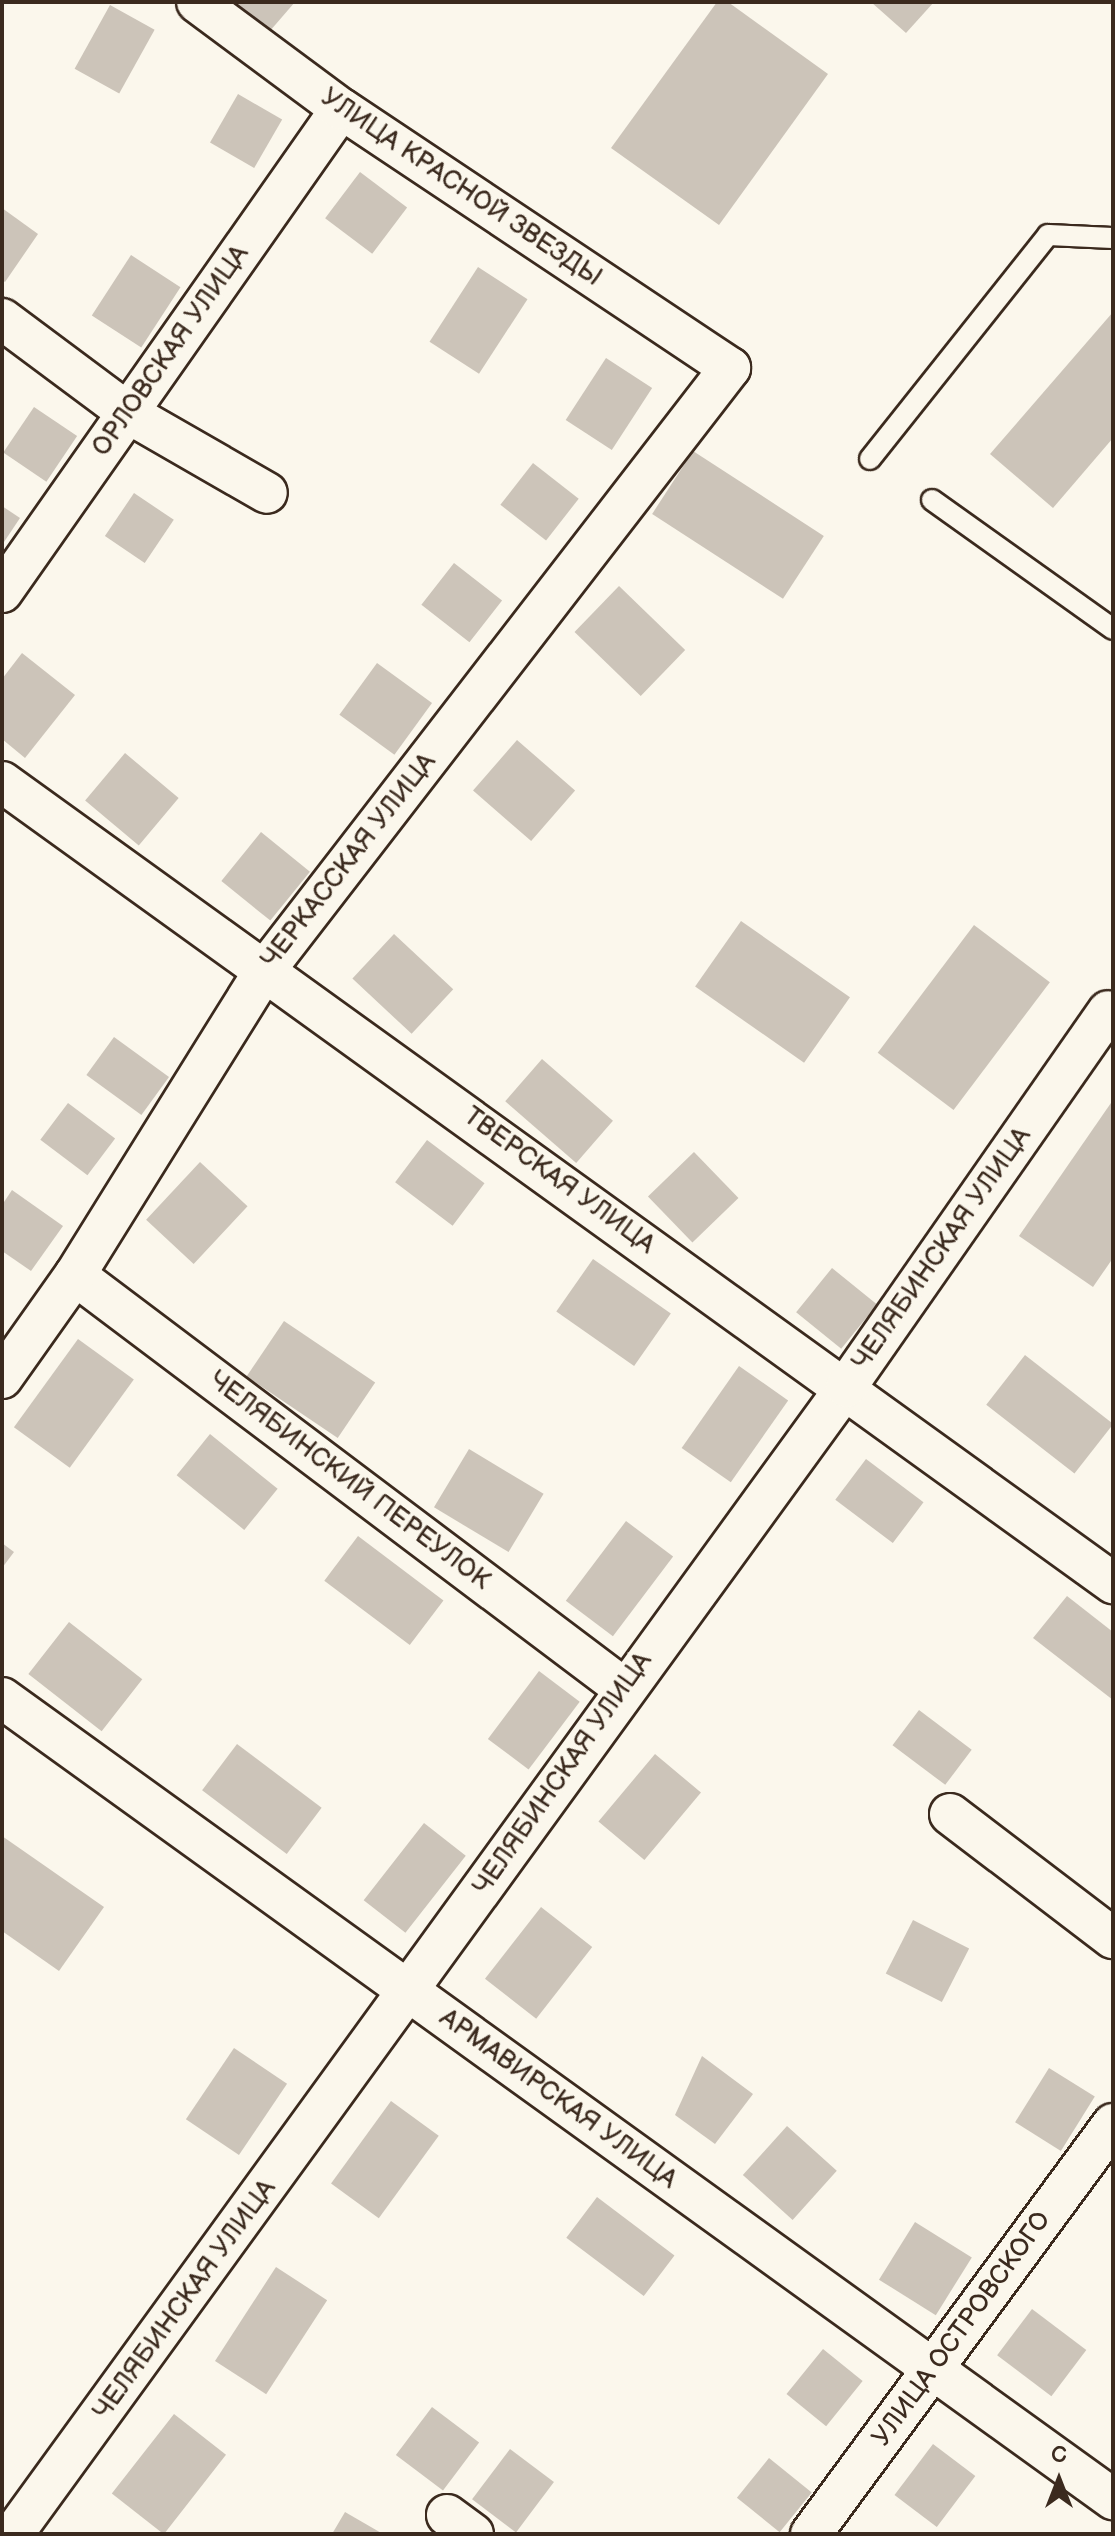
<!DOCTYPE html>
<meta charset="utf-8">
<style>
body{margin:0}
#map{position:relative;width:1115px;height:2536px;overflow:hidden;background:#fbf7ec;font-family:"Balsamiq Sans",sans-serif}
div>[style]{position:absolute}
.building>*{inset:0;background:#ccc4b9;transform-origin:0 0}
.roads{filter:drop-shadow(2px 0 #3b2a1e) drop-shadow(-2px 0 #3b2a1e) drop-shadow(0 2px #3b2a1e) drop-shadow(0 -2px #3b2a1e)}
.service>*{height:20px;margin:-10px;padding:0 10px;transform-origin:10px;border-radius:10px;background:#fbf7ec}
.minor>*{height:40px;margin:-20px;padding:0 20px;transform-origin:20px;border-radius:20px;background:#fbf7ec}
span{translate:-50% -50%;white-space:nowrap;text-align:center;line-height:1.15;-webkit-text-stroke:7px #fbf7ec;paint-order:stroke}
.street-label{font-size:26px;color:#3b2a1e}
.frame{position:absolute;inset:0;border:4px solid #3b2a1e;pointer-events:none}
.north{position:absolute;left:1019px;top:2440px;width:80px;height:80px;-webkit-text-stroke:6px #fbf7ec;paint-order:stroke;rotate:0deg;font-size:22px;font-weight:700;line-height:32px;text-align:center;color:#3b2a1e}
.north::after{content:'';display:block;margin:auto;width:28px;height:36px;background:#3b2a1e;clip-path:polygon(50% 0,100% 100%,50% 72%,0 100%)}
</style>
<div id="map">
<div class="building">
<i style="clip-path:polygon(221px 2px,295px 2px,263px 39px)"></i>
<i style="clip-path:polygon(717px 2px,728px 2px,828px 74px,719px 225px,611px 148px)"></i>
<i style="clip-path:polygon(871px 2px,934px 2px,906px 33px)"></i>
<i style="left:110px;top:5px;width:51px;height:73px;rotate:29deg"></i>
<i style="left:238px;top:94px;width:51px;height:56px;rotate:30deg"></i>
<i style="left:360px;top:172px;width:59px;height:58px;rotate:37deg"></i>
<i style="clip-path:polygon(2px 208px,38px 234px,5px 282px,2px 280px)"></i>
<i style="left:131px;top:255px;width:59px;height:72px;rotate:33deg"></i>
<i style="left:478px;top:267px;width:59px;height:89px;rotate:33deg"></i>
<i style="clip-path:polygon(1113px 312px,1113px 438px,1053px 508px,990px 454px)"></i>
<i style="left:606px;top:358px;width:55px;height:74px;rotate:33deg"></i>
<i style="left:34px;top:407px;width:52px;height:55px;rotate:34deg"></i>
<i style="left:693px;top:451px;width:156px;height:75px;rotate:33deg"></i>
<i style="left:533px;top:463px;width:58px;height:53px;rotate:38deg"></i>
<i style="left:134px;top:493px;width:48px;height:52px;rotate:34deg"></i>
<i style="clip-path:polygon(2px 506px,20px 518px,2px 545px)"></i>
<i style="left:454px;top:563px;width:61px;height:53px;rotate:38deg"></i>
<i style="left:619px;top:586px;width:92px;height:64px;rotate:44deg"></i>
<i style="clip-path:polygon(22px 653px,75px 695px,25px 758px,2px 739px,2px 679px)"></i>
<i style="left:377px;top:663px;width:68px;height:64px;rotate:36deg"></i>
<i style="left:517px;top:740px;width:77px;height:67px;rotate:41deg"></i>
<i style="left:125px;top:753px;width:70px;height:62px;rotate:40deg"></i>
<i style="left:261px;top:832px;width:63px;height:63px;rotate:39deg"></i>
<i style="left:741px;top:921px;width:133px;height:80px;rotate:35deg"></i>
<i style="left:974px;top:925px;width:95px;height:160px;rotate:37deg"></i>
<i style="left:394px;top:934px;width:81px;height:61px;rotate:43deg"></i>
<i style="left:114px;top:1037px;width:68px;height:47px;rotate:36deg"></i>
<i style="left:542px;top:1059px;width:94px;height:56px;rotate:41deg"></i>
<i style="clip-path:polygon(1113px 1100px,1113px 1258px,1093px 1287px,1019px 1236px)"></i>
<i style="left:68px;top:1103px;width:59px;height:46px;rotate:37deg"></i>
<i style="left:427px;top:1140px;width:72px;height:53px;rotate:37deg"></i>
<i style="left:694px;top:1152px;width:64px;height:64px;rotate:46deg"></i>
<i style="left:200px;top:1162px;width:65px;height:79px;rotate:43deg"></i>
<i style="clip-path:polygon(12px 1190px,63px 1226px,31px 1271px,2px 1251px,2px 1205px)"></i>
<i style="left:593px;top:1259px;width:95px;height:64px;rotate:35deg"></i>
<i style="left:832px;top:1268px;width:58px;height:57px;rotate:39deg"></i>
<i style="left:284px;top:1321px;width:110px;height:67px;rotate:34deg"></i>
<i style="left:78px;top:1339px;width:69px;height:109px;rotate:36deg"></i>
<i style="left:1025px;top:1355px;width:112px;height:63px;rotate:38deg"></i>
<i style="left:739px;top:1366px;width:60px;height:100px;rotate:35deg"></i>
<i style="left:210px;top:1434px;width:87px;height:53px;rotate:39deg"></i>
<i style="left:469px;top:1449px;width:87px;height:68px;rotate:31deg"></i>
<i style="left:866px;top:1459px;width:72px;height:51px;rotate:37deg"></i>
<i style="left:626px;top:1521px;width:59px;height:100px;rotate:37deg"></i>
<i style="left:358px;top:1536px;width:107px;height:56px;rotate:37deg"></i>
<i style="clip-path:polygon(2px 1543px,14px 1552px,2px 1568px)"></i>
<i style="clip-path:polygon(1067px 1596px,1113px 1632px,1113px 1700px,1033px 1638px)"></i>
<i style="left:69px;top:1622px;width:93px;height:66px;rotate:38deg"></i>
<i style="left:539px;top:1671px;width:51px;height:85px;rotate:37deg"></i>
<i style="left:919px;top:1710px;width:66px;height:44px;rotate:37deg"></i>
<i style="left:237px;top:1744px;width:106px;height:58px;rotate:37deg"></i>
<i style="left:655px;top:1754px;width:60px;height:88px;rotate:40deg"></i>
<i style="left:424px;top:1823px;width:53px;height:98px;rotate:38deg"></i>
<i style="clip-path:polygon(2px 1836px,104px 1907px,59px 1971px,2px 1931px)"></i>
<i style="left:541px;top:1907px;width:65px;height:91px;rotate:38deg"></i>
<i style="left:913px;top:1920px;width:63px;height:60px;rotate:27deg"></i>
<i style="left:234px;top:2048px;width:64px;height:86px;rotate:34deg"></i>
<i style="clip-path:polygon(702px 2056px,753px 2094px,715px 2144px,675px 2115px)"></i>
<i style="left:1049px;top:2068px;width:54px;height:64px;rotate:32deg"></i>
<i style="left:391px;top:2101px;width:59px;height:102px;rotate:36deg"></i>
<i style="left:787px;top:2126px;width:67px;height:66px;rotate:42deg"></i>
<i style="left:597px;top:2197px;width:97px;height:51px;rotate:37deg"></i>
<i style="left:915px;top:2222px;width:67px;height:68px;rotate:32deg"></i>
<i style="left:276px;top:2267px;width:61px;height:112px;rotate:33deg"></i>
<i style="left:1032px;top:2309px;width:68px;height:58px;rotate:37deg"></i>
<i style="left:823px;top:2349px;width:51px;height:58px;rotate:39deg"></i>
<i style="left:432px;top:2407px;width:59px;height:60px;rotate:37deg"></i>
<i style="left:174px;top:2414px;width:66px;height:101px;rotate:38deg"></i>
<i style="left:933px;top:2444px;width:53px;height:64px;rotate:37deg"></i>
<i style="left:510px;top:2449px;width:55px;height:63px;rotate:37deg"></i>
<i style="left:769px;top:2458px;width:55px;height:51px;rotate:39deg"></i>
<i style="clip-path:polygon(345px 2512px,383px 2534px,332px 2534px)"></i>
</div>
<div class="roads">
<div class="service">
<i style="left:870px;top:459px;width:286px;rotate:-51.5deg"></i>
<i style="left:1048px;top:235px;width:65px;rotate:2.6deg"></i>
<i style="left:932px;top:500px;width:222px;rotate:35.5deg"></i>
</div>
<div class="minor">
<i style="left:2px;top:319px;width:157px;rotate:36.7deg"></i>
<i style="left:128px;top:413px;width:160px;rotate:29.9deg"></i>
<i style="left:2px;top:592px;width:590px;rotate:-54.94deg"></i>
<i style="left:2px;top:782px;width:1370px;rotate:35.79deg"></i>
<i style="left:75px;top:1275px;width:685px;rotate:36.99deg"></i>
<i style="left:2px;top:1378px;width:126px;rotate:-54.7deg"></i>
<i style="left:75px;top:1275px;width:359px;rotate:-58.1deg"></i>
<i style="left:265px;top:970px;width:761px;rotate:-52.32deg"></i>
<i style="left:730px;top:368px;width:467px;rotate:-146.3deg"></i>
<i style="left:341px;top:109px;width:179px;rotate:-143.4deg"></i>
<i style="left:2px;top:1698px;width:1370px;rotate:35.79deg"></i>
<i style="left:950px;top:1814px;width:205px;rotate:37.3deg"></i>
<i style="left:447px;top:2515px;width:32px;rotate:36deg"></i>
<i style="left:13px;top:2534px;width:1418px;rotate:-54.01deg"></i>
<i style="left:846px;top:1387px;width:458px;rotate:-55.1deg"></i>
<i style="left:811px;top:2534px;width:509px;rotate:-53.63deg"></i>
</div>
</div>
<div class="street-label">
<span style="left:461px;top:188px;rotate:34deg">УЛИЦА КРАСНОЙ ЗВЕЗДЫ</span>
<span style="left:171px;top:351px;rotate:-55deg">ОРЛОВСКАЯ УЛИЦА</span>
<span style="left:349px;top:861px;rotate:-52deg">ЧЕРКАССКАЯ УЛИЦА</span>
<span style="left:559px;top:1181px;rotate:36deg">ТВЕРСКАЯ УЛИЦА</span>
<span style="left:942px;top:1249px;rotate:-55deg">ЧЕЛЯБИНСКАЯ УЛИЦА</span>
<span style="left:349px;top:1481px;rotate:37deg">ЧЕЛЯБИНСКИЙ ПЕРЕУЛОК</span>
<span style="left:563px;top:1774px;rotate:-55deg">ЧЕЛЯБИНСКАЯ УЛИЦА</span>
<span style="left:558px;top:2099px;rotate:36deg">АРМАВИРСКАЯ УЛИЦА</span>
<span style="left:185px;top:2300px;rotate:-54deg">ЧЕЛЯБИНСКАЯ УЛИЦА</span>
<span style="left:962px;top:2329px;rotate:-54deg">УЛИЦА ОСТРОВСКОГО</span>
</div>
<div class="frame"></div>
<div class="north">С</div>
</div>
